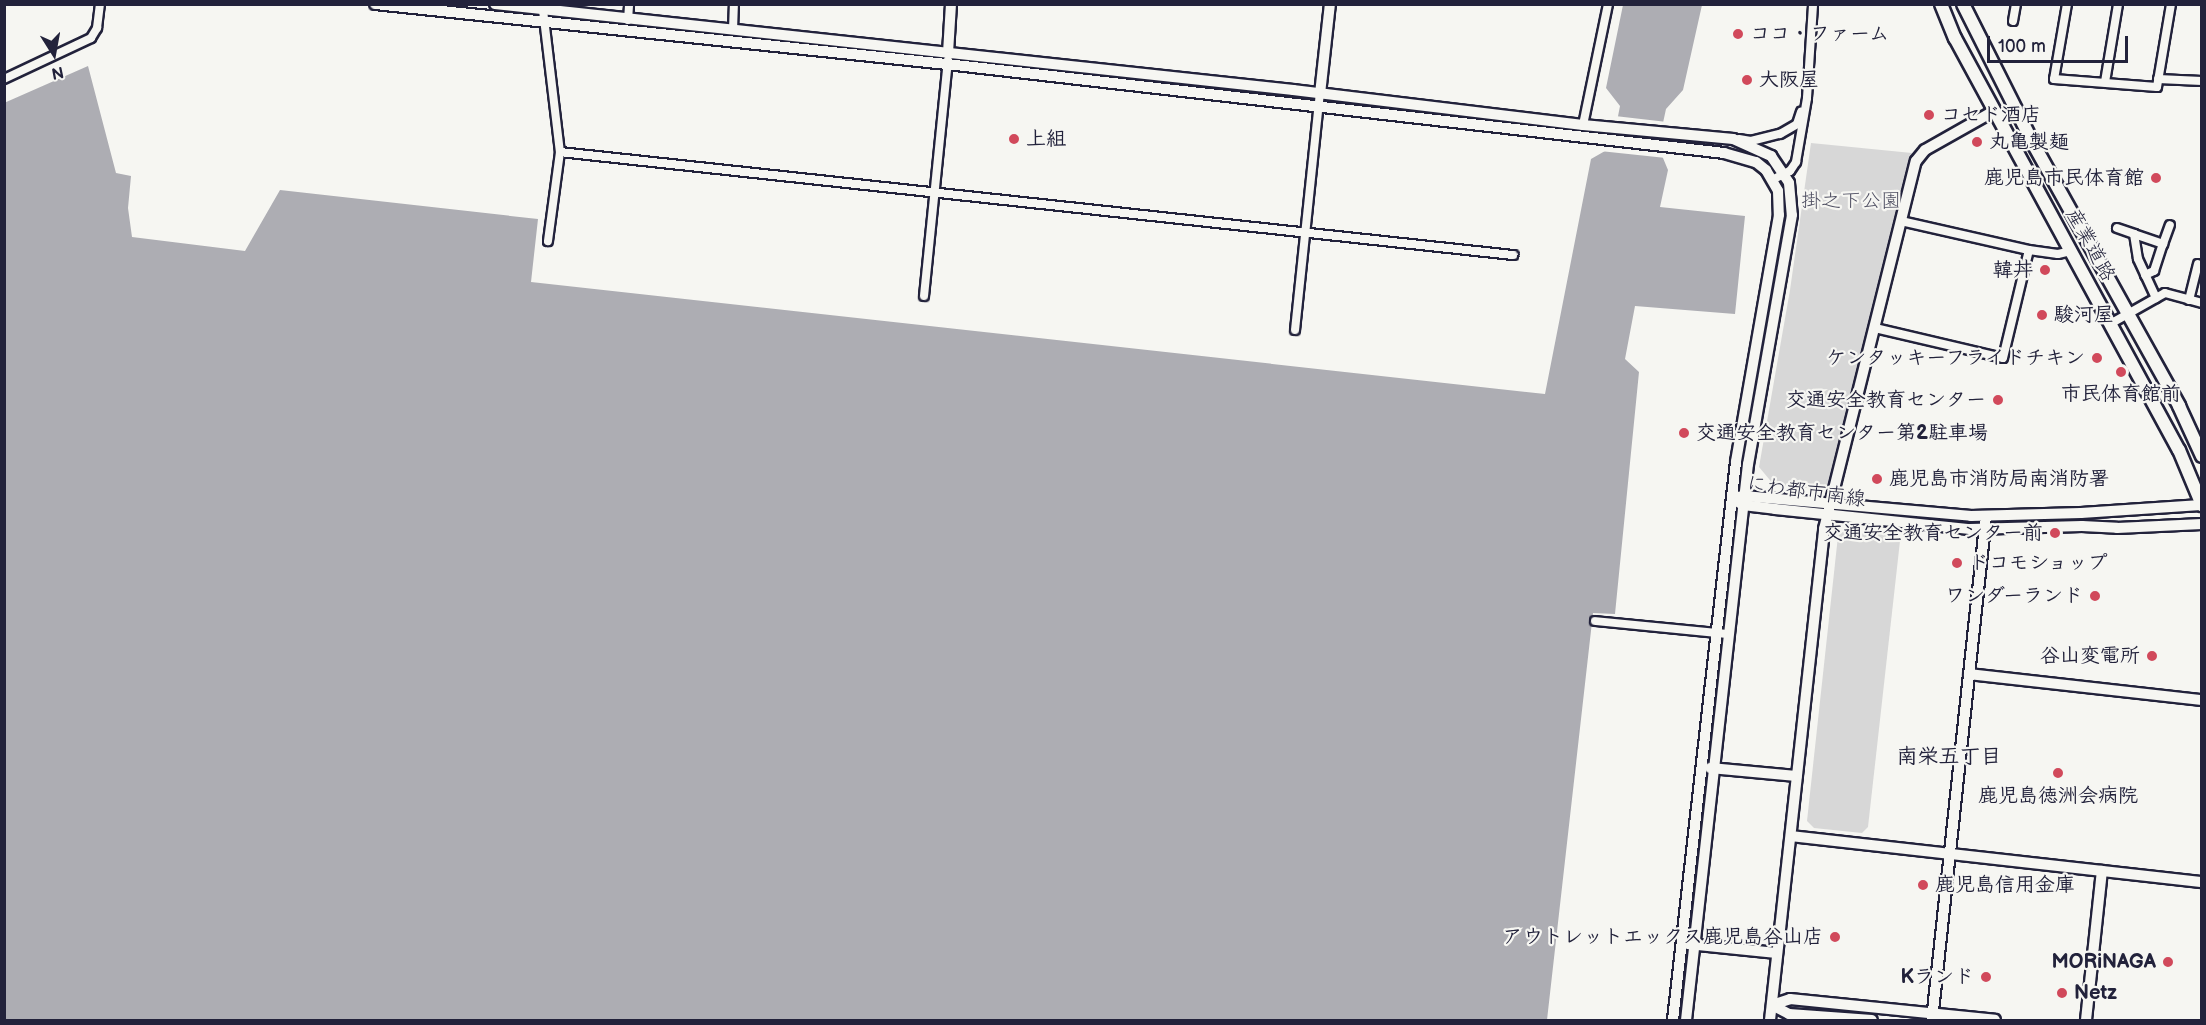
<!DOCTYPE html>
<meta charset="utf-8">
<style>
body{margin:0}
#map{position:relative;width:2206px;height:1025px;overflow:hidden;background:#f6f6f2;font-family:"Balsamiq Sans","Klee One",sans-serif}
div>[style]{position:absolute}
.green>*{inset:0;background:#d7d7d7}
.water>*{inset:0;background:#adadb3}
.pier>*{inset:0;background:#f6f6f2}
.roads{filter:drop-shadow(2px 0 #22223b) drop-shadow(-2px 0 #22223b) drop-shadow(0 2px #22223b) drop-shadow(0 -2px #22223b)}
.minor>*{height:8px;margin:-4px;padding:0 4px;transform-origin:4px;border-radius:4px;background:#f6f6f2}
.tertiary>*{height:10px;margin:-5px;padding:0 5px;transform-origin:5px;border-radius:5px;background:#f6f6f2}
.secondary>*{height:12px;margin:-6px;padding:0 6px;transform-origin:6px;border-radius:6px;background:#f6f6f2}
.dots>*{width:16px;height:16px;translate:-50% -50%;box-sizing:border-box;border:3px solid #f6f6f2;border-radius:50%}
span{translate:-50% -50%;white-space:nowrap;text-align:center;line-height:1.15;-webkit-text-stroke:4.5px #f6f6f2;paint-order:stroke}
.poi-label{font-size:20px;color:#22223b;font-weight:700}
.left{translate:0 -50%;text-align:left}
.right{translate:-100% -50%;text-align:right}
.park-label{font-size:20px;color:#4f4f62}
.street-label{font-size:20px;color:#22223b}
.neighbourhood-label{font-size:21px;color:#22223b;font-weight:700}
.frame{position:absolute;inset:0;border:6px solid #22223b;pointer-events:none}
.north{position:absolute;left:24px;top:24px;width:60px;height:60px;-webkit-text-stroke:4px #f6f6f2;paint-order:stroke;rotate:169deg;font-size:16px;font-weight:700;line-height:24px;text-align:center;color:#22223b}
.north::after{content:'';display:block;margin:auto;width:21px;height:27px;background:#22223b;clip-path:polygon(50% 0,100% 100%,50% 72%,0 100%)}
.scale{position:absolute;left:1987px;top:36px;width:141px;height:27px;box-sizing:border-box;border:3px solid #22223b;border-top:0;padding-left:8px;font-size:18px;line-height:21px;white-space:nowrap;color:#22223b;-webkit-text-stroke:4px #f6f6f2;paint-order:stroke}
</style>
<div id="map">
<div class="green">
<i style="clip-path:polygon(1811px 143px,1912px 153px,1829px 484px,1817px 489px,1774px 485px,1759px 467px,1790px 290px)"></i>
<i style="clip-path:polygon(1844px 531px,1896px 536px,1900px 541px,1868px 827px,1862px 833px,1814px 828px,1807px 821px,1838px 536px)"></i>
</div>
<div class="water">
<i style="clip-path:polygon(1623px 5px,1702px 5px,1683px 90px,1666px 109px,1658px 146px,1668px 170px,1660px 207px,1745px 216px,1735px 314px,1635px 306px,1625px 359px,1639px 372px,1615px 614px,1593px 613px,1547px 1020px,5px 1020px,4px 103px,88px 66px,116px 173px,131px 176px,128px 208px,132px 237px,245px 251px,280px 190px,538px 219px,531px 282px,1545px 394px,1591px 159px,1612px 147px,1620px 106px,1606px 88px)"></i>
</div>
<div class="pier">
<i style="clip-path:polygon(1615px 116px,1667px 122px,1662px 145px,1666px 158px,1600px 151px,1609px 146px)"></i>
</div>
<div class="roads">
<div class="minor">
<i style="left:2067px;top:4px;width:76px;rotate:99.8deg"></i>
<i style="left:2054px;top:79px;width:103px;rotate:4.4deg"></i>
<i style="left:2157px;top:87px;width:84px;rotate:-80.4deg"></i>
<i style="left:543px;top:10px;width:143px;rotate:83.2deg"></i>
<i style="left:560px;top:152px;width:90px;rotate:97.7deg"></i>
<i style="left:628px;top:20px;width:16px;rotate:-86deg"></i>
<i style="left:2013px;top:21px;width:17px;rotate:-80deg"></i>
<i style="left:733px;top:30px;width:26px;rotate:-88deg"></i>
<i style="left:4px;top:79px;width:96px;rotate:-25.2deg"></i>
<i style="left:91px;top:38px;width:12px;rotate:-59deg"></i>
<i style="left:97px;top:28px;width:24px;rotate:-83deg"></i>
<i style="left:2158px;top:79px;width:44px;rotate:2.6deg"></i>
<i style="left:2105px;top:82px;width:79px;rotate:-80.5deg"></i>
<i style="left:1583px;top:125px;width:124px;rotate:-78.3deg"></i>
<i style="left:1739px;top:139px;width:12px;rotate:9deg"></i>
<i style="left:1751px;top:141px;width:30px;rotate:-14deg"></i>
<i style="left:1780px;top:134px;width:20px;rotate:-30deg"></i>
<i style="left:1797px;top:124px;width:13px;rotate:-72deg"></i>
<i style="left:560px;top:152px;width:959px;rotate:6.17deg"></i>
<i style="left:1772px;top:180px;width:20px;rotate:-27deg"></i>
<i style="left:1790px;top:171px;width:11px;rotate:-56deg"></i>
<i style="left:1796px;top:162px;width:65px;rotate:-80.2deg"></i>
<i style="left:1807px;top:98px;width:94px;rotate:-86.3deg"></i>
<i style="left:1901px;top:221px;width:131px;rotate:12.8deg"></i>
<i style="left:2029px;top:250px;width:29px;rotate:8deg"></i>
<i style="left:2058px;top:254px;width:13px;rotate:-13deg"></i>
<i style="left:2117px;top:228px;width:18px;rotate:19deg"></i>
<i style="left:2134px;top:234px;width:25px;rotate:81deg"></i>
<i style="left:2138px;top:259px;width:43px;rotate:65.2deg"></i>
<i style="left:2134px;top:234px;width:31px;rotate:19deg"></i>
<i style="left:2163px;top:244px;width:20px;rotate:-70deg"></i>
<i style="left:2145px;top:275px;width:10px;rotate:-24deg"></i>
<i style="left:2154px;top:271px;width:28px;rotate:-72deg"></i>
<i style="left:924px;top:296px;width:237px;rotate:-84.2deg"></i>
<i style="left:2189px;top:300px;width:37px;rotate:-76deg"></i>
<i style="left:2110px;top:324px;width:63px;rotate:-29.4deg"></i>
<i style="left:2165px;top:293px;width:38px;rotate:15deg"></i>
<i style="left:1875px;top:328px;width:131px;rotate:13.2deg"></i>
<i style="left:2003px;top:358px;width:111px;rotate:-76.5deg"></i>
<i style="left:1295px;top:330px;width:237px;rotate:-84deg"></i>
<i style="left:1595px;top:621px;width:134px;rotate:5.6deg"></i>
</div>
<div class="tertiary">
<i style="left:375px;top:4px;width:575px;rotate:5.99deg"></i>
<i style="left:947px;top:64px;width:782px;rotate:6.53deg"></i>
<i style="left:1724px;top:153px;width:33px;rotate:16deg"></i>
<i style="left:1756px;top:162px;width:13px;rotate:39deg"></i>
<i style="left:1766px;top:170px;width:24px;rotate:60deg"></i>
<i style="left:1778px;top:191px;width:24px;rotate:88deg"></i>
<i style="left:1779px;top:215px;width:251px;rotate:99.9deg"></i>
<i style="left:1736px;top:462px;width:562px;rotate:96.44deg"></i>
<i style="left:495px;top:4px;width:803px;rotate:6.15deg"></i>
<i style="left:1293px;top:90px;width:292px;rotate:6.9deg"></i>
<i style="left:1583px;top:125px;width:151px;rotate:5.3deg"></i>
<i style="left:1733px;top:139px;width:42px;rotate:24.1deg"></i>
<i style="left:1771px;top:156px;width:32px;rotate:56deg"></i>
<i style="left:1789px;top:183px;width:32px;rotate:85deg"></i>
<i style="left:1792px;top:215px;width:253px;rotate:100deg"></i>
<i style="left:1748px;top:464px;width:559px;rotate:96.36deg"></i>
<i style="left:948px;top:53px;width:49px;rotate:-86.5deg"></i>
<i style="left:1320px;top:94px;width:91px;rotate:-83.7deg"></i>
<i style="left:1738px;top:497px;width:6px;rotate:-9deg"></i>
<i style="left:1744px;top:496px;width:228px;rotate:5deg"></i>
<i style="left:1971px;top:516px;width:110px;rotate:-1.6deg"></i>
<i style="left:2081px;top:513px;width:120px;rotate:-3.8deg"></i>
<i style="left:1738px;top:502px;width:6px;rotate:31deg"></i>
<i style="left:1743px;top:505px;width:32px;rotate:7deg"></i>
<i style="left:1775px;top:509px;width:196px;rotate:5.9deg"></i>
<i style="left:1970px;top:529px;width:112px;rotate:-1.5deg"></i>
<i style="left:2082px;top:526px;width:35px;rotate:3deg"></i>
<i style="left:2117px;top:528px;width:85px;rotate:-2.7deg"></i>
<i style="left:1969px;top:674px;width:234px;rotate:6.4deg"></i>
<i style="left:1710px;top:768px;width:87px;rotate:5.3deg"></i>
<i style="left:1791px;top:836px;width:414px;rotate:6.4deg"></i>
<i style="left:1688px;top:944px;width:89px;rotate:5.8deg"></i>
<i style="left:1772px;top:1005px;width:19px;rotate:-18deg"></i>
<i style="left:1790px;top:999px;width:206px;rotate:5.8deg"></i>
<i style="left:1772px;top:1005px;width:19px;rotate:28deg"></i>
<i style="left:1789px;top:1014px;width:83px;rotate:4.1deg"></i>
<i style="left:1770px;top:1020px;width:494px;rotate:-83.7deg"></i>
<i style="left:1824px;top:529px;width:379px;rotate:-76deg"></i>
<i style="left:1916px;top:161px;width:14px;rotate:-51deg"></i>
<i style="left:1925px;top:150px;width:79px;rotate:-29.5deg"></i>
<i style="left:1932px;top:1020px;width:507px;rotate:-83.88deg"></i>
<i style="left:2086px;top:1020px;width:150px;rotate:-83.9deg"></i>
</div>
<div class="secondary">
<i style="left:1941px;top:4px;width:37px;rotate:68deg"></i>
<i style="left:1955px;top:38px;width:469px;rotate:61.5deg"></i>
<i style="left:2179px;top:450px;width:60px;rotate:67.3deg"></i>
<i style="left:1963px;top:4px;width:158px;rotate:63.3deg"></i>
<i style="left:2034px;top:145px;width:299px;rotate:60.9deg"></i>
<i style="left:2179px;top:406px;width:55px;rotate:65.3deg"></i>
</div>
</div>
<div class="dots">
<i style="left:1738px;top:34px;background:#d1495b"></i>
<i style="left:1747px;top:80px;background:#d1495b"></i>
<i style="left:1929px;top:115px;background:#d1495b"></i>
<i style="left:1014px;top:139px;background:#d1495b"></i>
<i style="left:1977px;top:142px;background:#d1495b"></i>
<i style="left:2156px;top:178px;background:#d1495b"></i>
<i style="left:2045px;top:270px;background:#d1495b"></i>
<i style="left:2042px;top:315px;background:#d1495b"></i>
<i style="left:2097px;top:358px;background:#d1495b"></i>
<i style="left:2121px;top:372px;background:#d1495b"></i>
<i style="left:1998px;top:400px;background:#d1495b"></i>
<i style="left:1684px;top:433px;background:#d1495b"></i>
<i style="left:1877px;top:479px;background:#d1495b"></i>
<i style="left:2055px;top:533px;background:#d1495b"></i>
<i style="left:1957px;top:563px;background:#d1495b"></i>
<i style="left:2095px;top:596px;background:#d1495b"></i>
<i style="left:2152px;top:656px;background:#d1495b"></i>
<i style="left:2058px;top:773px;background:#d1495b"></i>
<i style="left:1923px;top:885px;background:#d1495b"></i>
<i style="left:1835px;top:937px;background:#d1495b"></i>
<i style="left:2168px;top:962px;background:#d1495b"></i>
<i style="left:1986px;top:977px;background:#d1495b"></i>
<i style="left:2062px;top:993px;background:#d1495b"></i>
</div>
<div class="poi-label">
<span class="left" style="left:1750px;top:34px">ココ・ファーム</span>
<span class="left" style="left:1759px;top:80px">大阪屋</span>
<span class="left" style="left:1941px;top:115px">コセド酒店</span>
<span class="left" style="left:1026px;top:139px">上組</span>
<span class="left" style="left:1989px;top:142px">丸亀製麺</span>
<span class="right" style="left:2144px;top:178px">鹿児島市民体育館</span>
<span class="right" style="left:2033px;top:270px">韓丼</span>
<span class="left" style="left:2054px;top:315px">駿河屋</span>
<span class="right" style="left:2085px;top:358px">ケンタッキーフライドチキン</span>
<span style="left:2121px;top:394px">市民体育館前</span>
<span class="right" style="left:1986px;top:400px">交通安全教育センター</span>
<span class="left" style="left:1696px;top:433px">交通安全教育センター第2駐車場</span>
<span class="left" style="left:1889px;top:479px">鹿児島市消防局南消防署</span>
<span class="right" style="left:2043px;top:533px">交通安全教育センター前</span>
<span class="left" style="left:1969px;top:563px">ドコモショップ</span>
<span class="right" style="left:2083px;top:596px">ワンダーランド</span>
<span class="right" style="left:2140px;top:656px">谷山変電所</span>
<span style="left:2058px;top:796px">鹿児島徳洲会病院</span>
<span class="left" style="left:1935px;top:885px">鹿児島信用金庫</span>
<span class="right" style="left:1823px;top:937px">アウトレットエックス鹿児島谷山店</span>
<span class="right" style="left:2156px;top:962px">MORiNAGA</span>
<span class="right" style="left:1974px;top:977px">Kランド</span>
<span class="left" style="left:2074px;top:993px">Netz</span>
</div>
<div class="park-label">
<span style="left:1851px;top:201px">掛之下公園</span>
</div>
<div class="street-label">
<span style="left:2090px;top:245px;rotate:61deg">産業道路</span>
<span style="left:1806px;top:492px;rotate:8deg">にわ都市南線</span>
</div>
<div class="neighbourhood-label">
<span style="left:1949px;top:757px">南栄五丁目</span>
</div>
<div class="frame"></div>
<div class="north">N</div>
<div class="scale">100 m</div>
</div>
